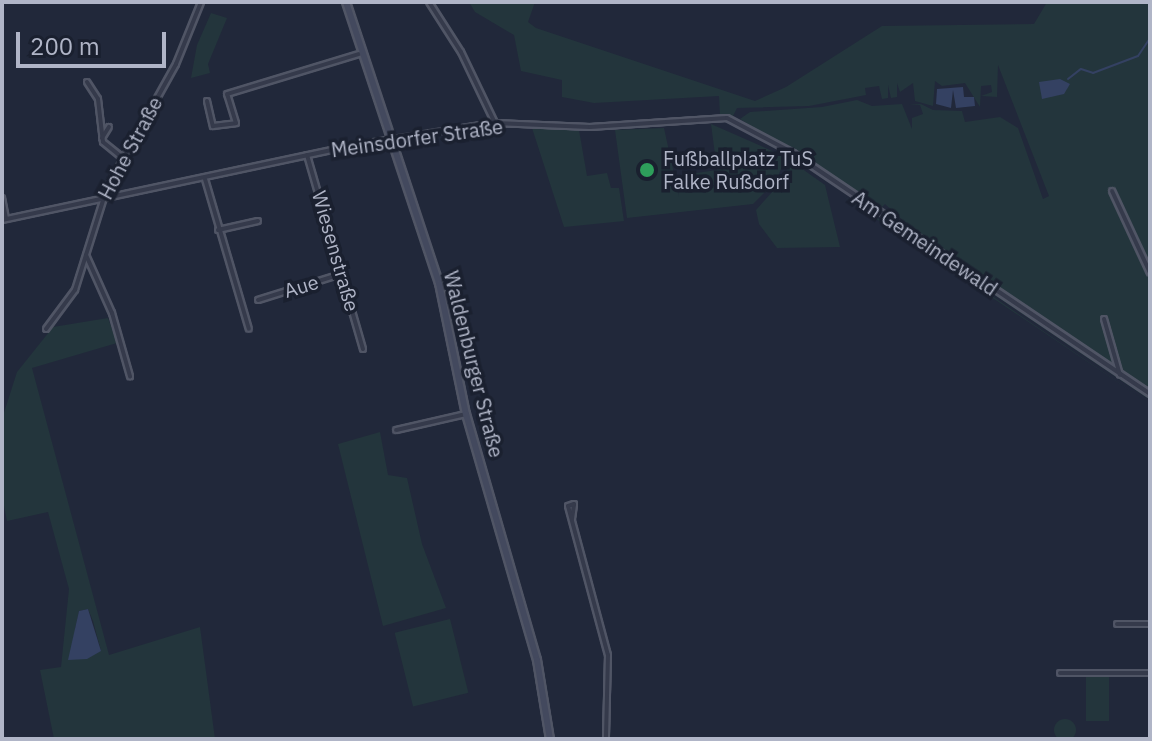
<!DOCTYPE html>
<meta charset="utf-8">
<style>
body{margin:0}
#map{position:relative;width:1152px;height:741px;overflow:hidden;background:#21283a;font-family:"IBM Plex Sans",sans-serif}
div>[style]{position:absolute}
.green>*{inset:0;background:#23353c;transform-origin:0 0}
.round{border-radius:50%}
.water>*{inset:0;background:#344162}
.stream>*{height:2px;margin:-1px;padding:0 1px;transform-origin:1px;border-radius:1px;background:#344162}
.roads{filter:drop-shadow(2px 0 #505565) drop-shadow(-2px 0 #505565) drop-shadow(0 2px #505565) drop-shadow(0 -2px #505565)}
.minor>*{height:4px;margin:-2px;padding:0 2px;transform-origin:2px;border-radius:2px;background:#353a4b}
.secondary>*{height:6px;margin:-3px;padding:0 3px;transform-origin:3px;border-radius:3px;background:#43495e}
.dots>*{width:22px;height:22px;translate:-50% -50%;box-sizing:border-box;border:4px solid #1a202f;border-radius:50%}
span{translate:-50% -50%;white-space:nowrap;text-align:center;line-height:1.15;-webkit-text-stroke:7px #1a202f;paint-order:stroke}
.street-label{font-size:20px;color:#b0b5c7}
.poi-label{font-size:20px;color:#b0b5c7}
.left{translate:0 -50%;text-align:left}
.frame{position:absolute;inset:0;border:4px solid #b0b5c7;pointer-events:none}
.scale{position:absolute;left:16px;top:32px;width:150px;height:36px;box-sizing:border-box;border:4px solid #b0b5c7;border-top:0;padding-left:10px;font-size:24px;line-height:28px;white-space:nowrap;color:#b0b5c7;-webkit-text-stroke:6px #1a202f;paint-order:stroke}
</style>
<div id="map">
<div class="green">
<i style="clip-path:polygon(469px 2px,535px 2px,528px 22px,536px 28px,755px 101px,786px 87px,882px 26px,1034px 24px,1047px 2px,1150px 2px,1150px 265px,1124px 213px,1150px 272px,1150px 392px,922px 238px,885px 204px,881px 208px,740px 119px,750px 112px,822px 107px,857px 100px,872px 106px,902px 104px,912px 129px,912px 118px,923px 114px,920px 105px,909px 105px,921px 104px,933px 110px,962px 111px,965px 122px,1000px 117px,1018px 128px,1043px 199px,1049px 196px,998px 65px,997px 97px,981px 96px,992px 92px,991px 85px,981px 86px,980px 107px,965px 83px,942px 86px,935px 81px,933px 106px,915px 101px,913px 83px,900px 92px,897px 83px,897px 97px,891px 98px,888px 85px,888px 98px,882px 99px,879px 86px,865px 88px,866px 95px,809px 106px,737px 108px,733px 116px,720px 115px,719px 96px,594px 103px,562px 97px,562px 80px,521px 71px,514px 35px,475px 12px)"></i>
<i style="clip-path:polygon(211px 13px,227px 18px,208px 64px,210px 73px,191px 78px,197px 45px)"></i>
<i style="clip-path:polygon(711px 124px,786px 157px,776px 181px,753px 204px,627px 218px,615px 130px,664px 128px,679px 197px,676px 176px,717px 170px)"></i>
<i style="clip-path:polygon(532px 128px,579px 130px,587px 176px,607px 173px,611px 188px,619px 188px,624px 221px,564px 227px)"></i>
<i style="clip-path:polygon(791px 161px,825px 185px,840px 247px,777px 248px,759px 224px,756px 210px,782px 181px)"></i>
<i style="clip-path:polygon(845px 194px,1150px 396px,1150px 400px,966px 276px)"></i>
<i style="clip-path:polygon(843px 196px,875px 216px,1150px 404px,898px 234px)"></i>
<i style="clip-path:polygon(evenodd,108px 318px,117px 343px,32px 368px,109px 655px,200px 627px,215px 739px,54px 739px,40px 670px,61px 667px,69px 589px,48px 512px,7px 521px,2px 496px,2px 419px,17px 372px,53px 327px,108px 318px,88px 609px,93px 621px,101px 651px,75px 629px,79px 611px,88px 609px)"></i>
<i style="clip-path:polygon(380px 432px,388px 475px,407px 478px,422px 544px,446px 608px,383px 626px,338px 444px)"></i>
<i style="left:450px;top:619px;width:76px;height:57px;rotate:76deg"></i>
<i style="left:1086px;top:677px;width:23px;height:44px"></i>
<i class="round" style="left:1054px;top:719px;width:22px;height:22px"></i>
</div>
<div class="water">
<i style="clip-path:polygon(1060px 79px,1070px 84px,1064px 94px,1042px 99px,1039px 82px)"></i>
<i style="clip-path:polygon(963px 87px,964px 97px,974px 97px,975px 106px,956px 108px,953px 90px,951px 108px,936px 104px,937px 89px)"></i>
<i style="clip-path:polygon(88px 609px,101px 651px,87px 659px,68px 660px,79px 611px)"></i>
</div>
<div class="stream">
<i style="left:1068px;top:79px;width:16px;rotate:-38deg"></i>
<i style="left:1081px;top:69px;width:13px;rotate:18deg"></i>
<i style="left:1093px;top:73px;width:48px;rotate:-20.7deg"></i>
<i style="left:1138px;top:56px;width:22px;rotate:-56deg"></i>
</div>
<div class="roads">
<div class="minor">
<i style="left:429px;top:2px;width:59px;rotate:57.4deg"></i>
<i style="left:461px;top:52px;width:79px;rotate:64.4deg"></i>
<i style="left:87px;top:82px;width:20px;rotate:57deg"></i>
<i style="left:98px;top:99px;width:43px;rotate:83.4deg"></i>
<i style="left:103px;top:142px;width:26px;rotate:39deg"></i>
<i style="left:207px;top:101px;width:26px;rotate:77deg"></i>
<i style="left:213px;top:126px;width:23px;rotate:-7deg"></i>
<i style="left:236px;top:123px;width:30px;rotate:-107deg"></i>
<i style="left:227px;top:94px;width:138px;rotate:-16.9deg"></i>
<i style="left:102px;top:138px;width:13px;rotate:-58deg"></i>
<i style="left:307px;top:155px;width:202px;rotate:73.9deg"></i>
<i style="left:205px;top:179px;width:156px;rotate:73.7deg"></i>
<i style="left:1112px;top:191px;width:90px;rotate:65.1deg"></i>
<i style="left:2px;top:198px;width:20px;rotate:79deg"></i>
<i style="left:2px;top:220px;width:355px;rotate:-12deg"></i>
<i style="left:349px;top:146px;width:148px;rotate:-9deg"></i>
<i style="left:495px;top:123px;width:95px;rotate:2.4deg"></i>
<i style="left:590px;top:127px;width:137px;rotate:-3.8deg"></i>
<i style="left:727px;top:118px;width:75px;rotate:27.9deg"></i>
<i style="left:793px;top:153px;width:431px;rotate:34deg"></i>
<i style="left:218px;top:230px;width:41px;rotate:-12.7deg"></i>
<i style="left:86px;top:255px;width:64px;rotate:65.9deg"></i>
<i style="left:112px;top:313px;width:66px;rotate:74.1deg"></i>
<i style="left:258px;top:300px;width:90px;rotate:-17.4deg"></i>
<i style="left:1104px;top:319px;width:58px;rotate:74.1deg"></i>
<i style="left:46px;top:329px;width:49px;rotate:-53.4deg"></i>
<i style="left:75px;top:290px;width:107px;rotate:-72.6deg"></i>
<i style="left:107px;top:188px;width:142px;rotate:-60.9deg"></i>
<i style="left:176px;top:64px;width:67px;rotate:-68deg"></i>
<i style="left:396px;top:430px;width:72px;rotate:-12.9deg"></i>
<i style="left:572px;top:519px;width:15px;rotate:-82deg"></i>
<i style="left:574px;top:504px;width:6px;rotate:162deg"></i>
<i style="left:568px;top:506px;width:154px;rotate:75deg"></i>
<i style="left:608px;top:655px;width:84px;rotate:91.4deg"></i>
<i style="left:1117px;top:624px;width:33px"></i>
<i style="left:1060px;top:673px;width:90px"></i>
</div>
<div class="secondary">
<i style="left:346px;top:2px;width:296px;rotate:71.7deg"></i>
<i style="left:439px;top:283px;width:134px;rotate:78.4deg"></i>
<i style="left:466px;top:414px;width:256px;rotate:73.9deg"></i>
<i style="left:537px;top:660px;width:80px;rotate:80.7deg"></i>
</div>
</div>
<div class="dots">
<i style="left:647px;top:170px;background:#2e9e5b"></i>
</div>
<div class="street-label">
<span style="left:417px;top:138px;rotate:-8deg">Meinsdorfer Straße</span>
<span style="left:130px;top:148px;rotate:-62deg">Hohe Straße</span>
<span style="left:925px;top:243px;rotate:34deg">Am Gemeindewald</span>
<span style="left:336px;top:251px;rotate:74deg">Wiesenstraße</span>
<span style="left:301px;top:286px;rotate:-17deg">Aue</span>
<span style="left:474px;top:364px;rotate:76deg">Waldenburger Straße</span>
</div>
<div class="poi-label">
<span class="left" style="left:663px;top:170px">Fußballplatz TuS<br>Falke Rußdorf</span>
</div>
<div class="frame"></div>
<div class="scale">200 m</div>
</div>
